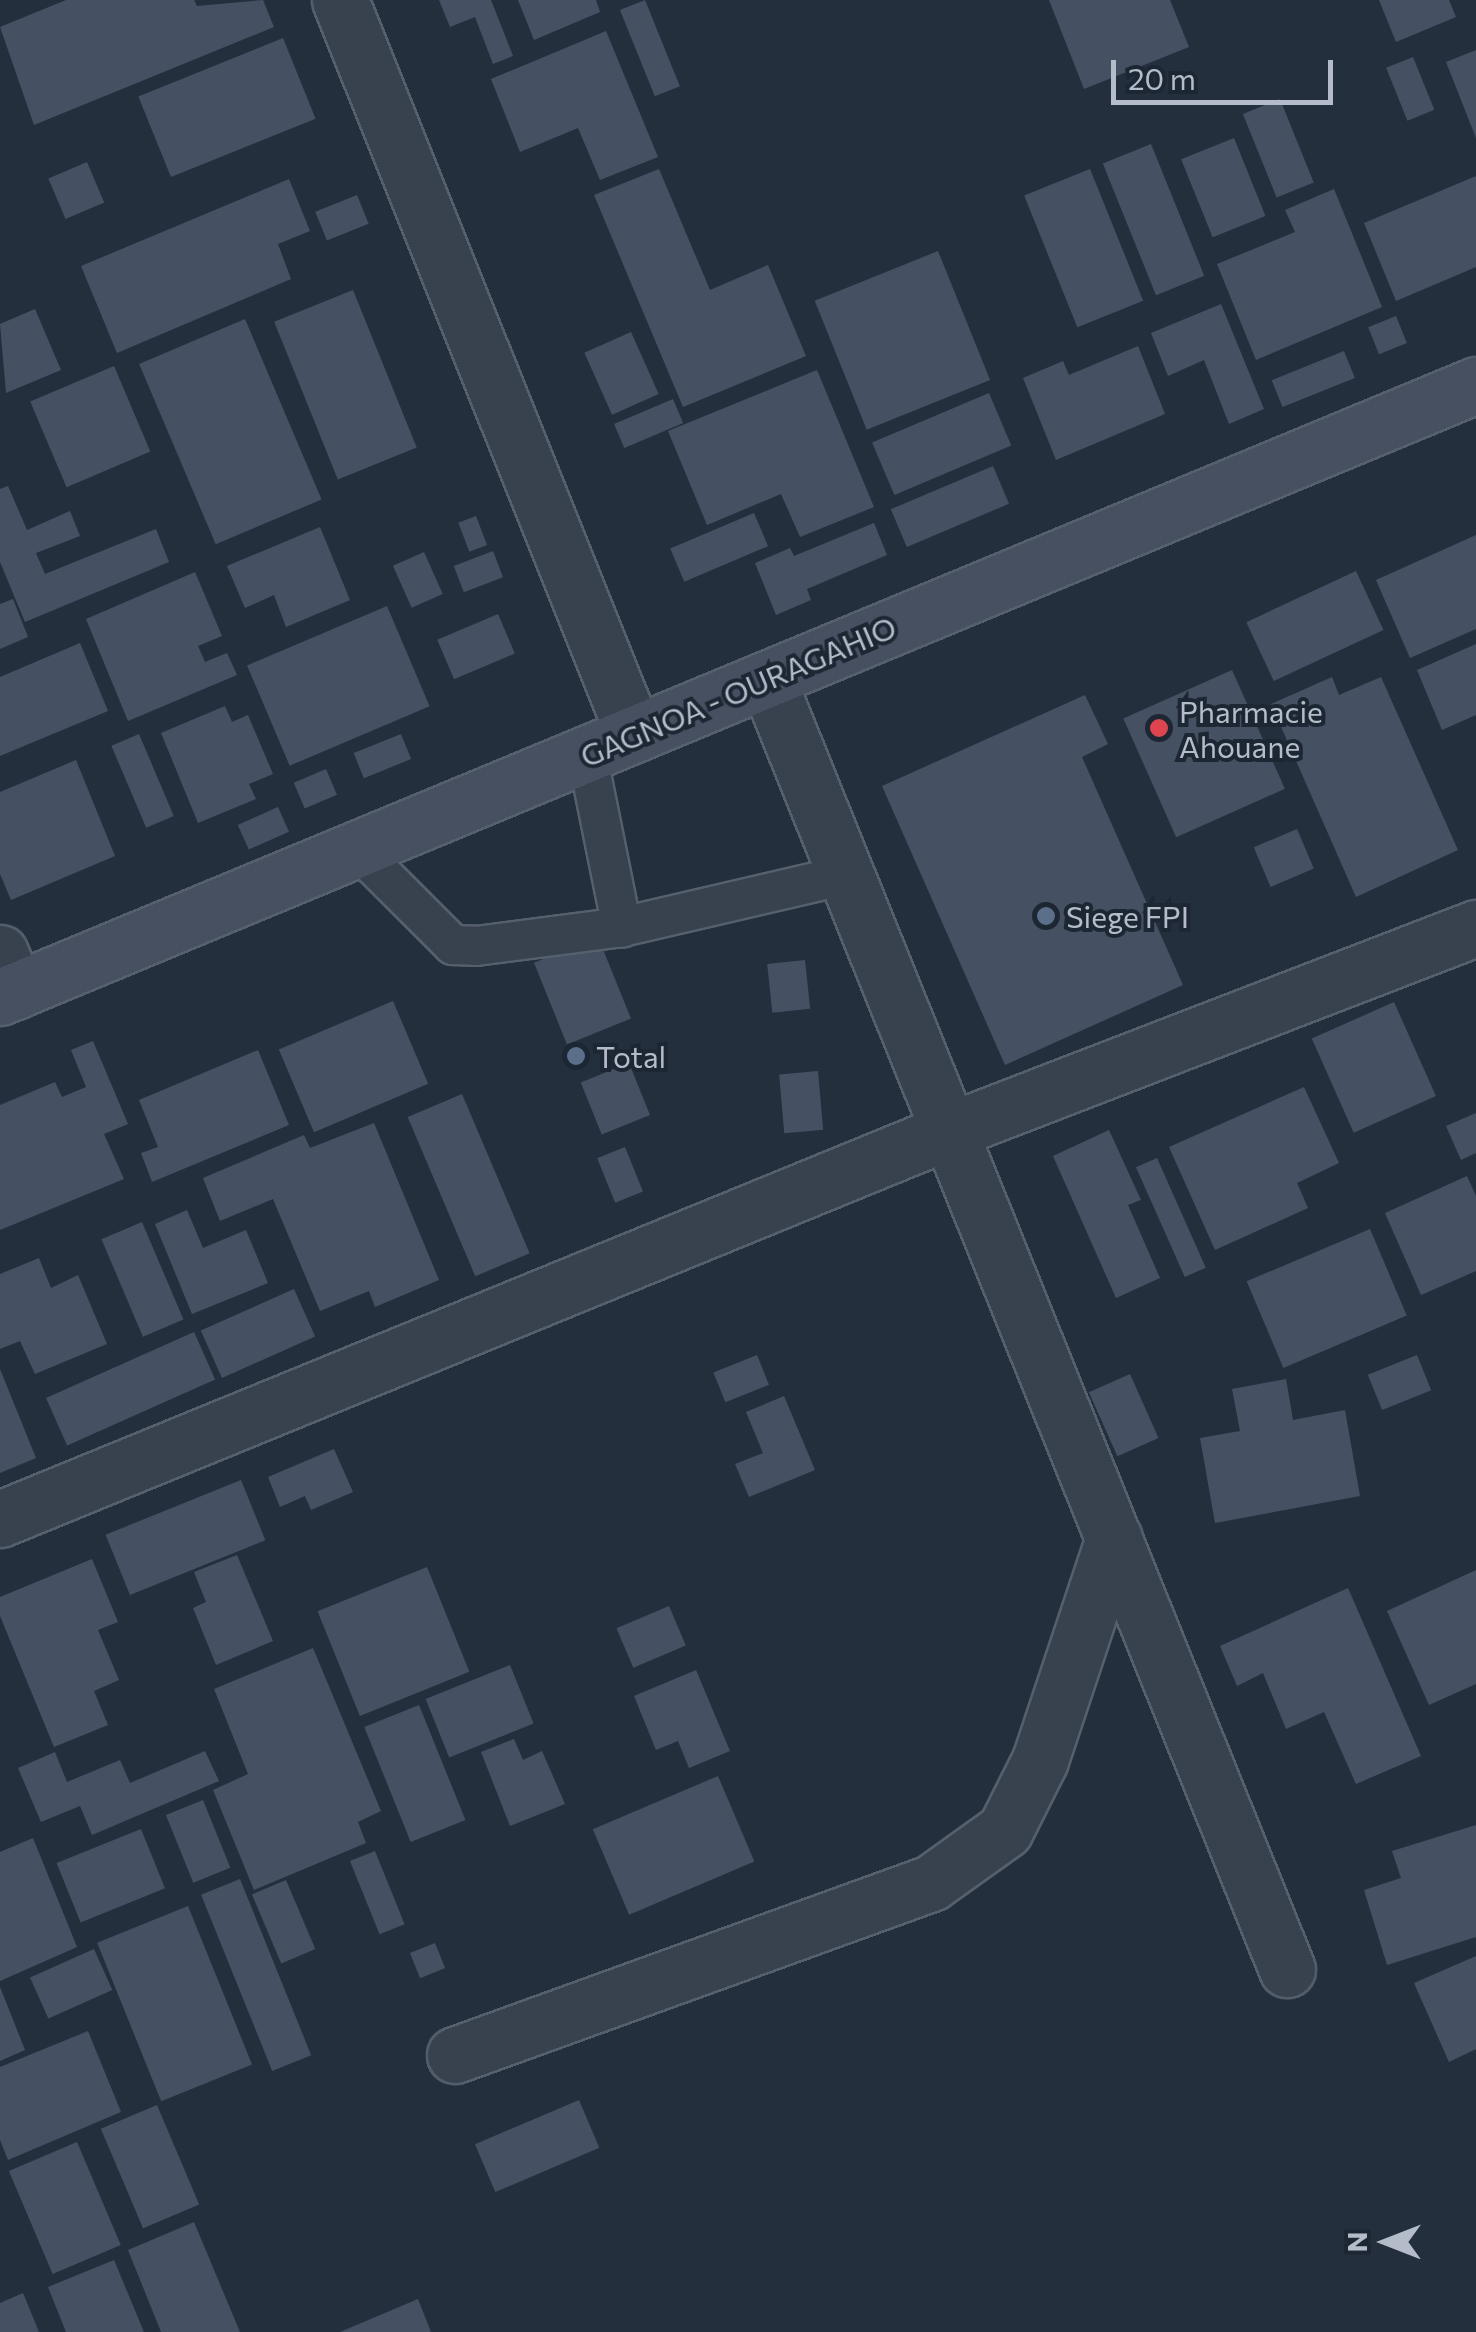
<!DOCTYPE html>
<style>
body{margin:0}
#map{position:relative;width:1476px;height:2332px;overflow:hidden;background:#242f3e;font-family:Commissioner,sans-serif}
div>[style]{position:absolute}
.building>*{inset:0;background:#455162;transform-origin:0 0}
.roads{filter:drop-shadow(2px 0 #565f6c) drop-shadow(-2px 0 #565f6c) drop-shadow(0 2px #565f6c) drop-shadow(0 -2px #565f6c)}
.service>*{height:38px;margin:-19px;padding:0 19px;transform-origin:19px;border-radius:19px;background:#38414e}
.minor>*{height:55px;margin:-27.5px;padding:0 27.5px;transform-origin:27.5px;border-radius:27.5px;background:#38414e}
.secondary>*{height:55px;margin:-27.5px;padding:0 27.5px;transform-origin:27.5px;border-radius:27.5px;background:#465061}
.dots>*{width:28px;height:28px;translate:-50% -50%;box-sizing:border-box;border:5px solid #1d2633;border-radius:50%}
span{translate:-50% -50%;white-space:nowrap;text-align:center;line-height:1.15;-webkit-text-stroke:8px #1d2633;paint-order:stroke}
.street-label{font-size:30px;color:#b4bcc9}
.poi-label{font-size:30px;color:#b4bcc9}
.left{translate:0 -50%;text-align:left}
.north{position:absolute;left:1336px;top:2192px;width:100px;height:100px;-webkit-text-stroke:8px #1d2633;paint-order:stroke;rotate:270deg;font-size:28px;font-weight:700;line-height:40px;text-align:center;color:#b4bcc9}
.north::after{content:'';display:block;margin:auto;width:35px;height:45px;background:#b4bcc9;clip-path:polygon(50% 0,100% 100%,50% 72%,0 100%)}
.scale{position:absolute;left:1111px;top:60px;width:222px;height:45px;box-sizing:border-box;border:5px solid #b4bcc9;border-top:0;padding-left:12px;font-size:30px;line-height:35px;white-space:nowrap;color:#b4bcc9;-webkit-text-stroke:8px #1d2633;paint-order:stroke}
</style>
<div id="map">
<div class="building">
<i style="clip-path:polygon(66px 0,194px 0,197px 6px,263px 0,274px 27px,34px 125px,0 27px)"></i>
<i style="clip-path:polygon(439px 0,491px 0,513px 56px,493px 64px,475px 17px,450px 27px)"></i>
<i style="clip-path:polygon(518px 0,596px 0,600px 12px,534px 40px)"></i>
<i style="left:645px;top:0;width:93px;height:27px;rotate:68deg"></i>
<i style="clip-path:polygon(1049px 0,1170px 0,1189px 47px,1084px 89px)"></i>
<i style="clip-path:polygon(1379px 0,1449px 0,1456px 17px,1396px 42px)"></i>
<i style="clip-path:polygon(606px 31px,658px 157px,600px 180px,578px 128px,520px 152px,491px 79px)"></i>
<i style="left:283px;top:38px;width:87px;height:156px;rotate:68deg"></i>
<i style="clip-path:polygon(1476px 50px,1476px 138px,1446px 62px)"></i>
<i style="left:1413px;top:57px;width:57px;height:29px;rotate:68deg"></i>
<i style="left:1280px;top:99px;width:90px;height:40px;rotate:68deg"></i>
<i style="left:1234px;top:138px;width:84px;height:57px;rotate:68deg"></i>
<i style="left:1151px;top:144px;width:142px;height:52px;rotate:68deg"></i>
<i style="left:87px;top:162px;width:44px;height:42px;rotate:67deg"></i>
<i style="clip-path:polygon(659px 169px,710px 290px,768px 265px,806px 356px,683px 407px,594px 195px)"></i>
<i style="left:1090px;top:169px;width:142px;height:71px;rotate:68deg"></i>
<i style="clip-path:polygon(1476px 176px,1476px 267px,1396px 301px,1364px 223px)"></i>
<i style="clip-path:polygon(289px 179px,310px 231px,278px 244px,291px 279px,117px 353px,81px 266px)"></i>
<i style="clip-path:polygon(1334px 189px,1382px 307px,1256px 360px,1217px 264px,1295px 232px,1285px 210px)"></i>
<i style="left:357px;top:195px;width:31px;height:45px;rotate:68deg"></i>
<i style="left:938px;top:251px;width:139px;height:133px;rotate:68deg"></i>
<i style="left:353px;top:290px;width:170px;height:85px;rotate:68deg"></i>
<i style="clip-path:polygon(1221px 304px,1264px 409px,1229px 424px,1204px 360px,1168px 376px,1151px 333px)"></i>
<i style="clip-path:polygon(35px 309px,61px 370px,6px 393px,0 324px)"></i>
<i style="left:1396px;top:316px;width:29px;height:30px;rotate:68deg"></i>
<i style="left:245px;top:319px;width:196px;height:115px;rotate:67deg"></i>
<i style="left:631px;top:332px;width:68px;height:51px;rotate:66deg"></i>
<i style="clip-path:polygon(1138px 346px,1165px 414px,1056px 460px,1023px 378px,1063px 361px,1069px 375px)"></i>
<i style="left:1344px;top:351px;width:29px;height:78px;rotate:68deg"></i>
<i style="left:114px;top:366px;width:93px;height:91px;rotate:67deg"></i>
<i style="clip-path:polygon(817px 370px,874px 507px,800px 537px,781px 494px,707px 525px,668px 431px)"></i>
<i style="left:989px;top:393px;width:57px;height:127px;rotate:67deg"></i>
<i style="left:673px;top:399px;width:26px;height:64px;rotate:67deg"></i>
<i style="left:993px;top:466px;width:41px;height:111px;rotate:67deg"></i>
<i style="clip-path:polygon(8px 486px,27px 530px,70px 511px,80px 536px,36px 553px,45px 574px,156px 529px,169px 562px,25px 622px,0 562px,0 489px)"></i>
<i style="left:754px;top:513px;width:36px;height:91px;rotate:67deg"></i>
<i style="left:476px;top:516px;width:31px;height:19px;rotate:69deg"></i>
<i style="clip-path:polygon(874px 523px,887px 555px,807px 589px,811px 600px,776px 615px,755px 563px,790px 548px,794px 556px)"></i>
<i style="clip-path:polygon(320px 527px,350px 600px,286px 627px,274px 595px,245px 608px,227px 566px)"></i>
<i style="clip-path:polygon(1476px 535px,1476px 629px,1410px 658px,1376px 580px)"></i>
<i style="left:493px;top:551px;width:28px;height:42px;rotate:69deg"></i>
<i style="left:424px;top:552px;width:46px;height:34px;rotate:66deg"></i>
<i style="left:1356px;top:571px;width:65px;height:121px;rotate:65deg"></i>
<i style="clip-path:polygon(195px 572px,222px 636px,198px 646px,205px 662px,227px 653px,237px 675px,128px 721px,86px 619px)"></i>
<i style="clip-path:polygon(13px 599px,28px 637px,0 649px,0 604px)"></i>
<i style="left:387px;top:606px;width:109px;height:152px;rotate:67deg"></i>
<i style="left:498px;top:614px;width:43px;height:66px;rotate:67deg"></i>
<i style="clip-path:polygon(80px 643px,108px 711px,0 756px,0 677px)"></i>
<i style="clip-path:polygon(1476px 644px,1476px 715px,1442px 730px,1417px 670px)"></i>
<i style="left:1232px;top:670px;width:130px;height:119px;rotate:66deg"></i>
<i style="clip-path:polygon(1332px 677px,1339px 695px,1381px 677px,1458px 850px,1356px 897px,1271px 704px)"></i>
<i style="clip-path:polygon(1085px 695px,1108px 744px,1082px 757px,1183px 985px,1005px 1065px,882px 786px)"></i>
<i style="clip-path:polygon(225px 706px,232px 722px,248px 715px,273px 774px,249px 784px,256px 799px,198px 823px,161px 733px)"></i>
<i style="left:139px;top:734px;width:89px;height:30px;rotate:67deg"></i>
<i style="left:401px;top:734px;width:27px;height:51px;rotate:68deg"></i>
<i style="clip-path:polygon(76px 760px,115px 856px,11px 900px,0 874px,0 792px)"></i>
<i style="left:326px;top:769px;width:28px;height:35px;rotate:67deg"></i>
<i style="left:278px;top:807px;width:27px;height:44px;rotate:66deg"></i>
<i style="left:1297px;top:829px;width:43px;height:47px;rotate:67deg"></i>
<i style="left:598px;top:937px;width:88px;height:69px;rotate:68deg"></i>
<i style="left:805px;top:960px;width:49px;height:38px;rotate:84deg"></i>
<i style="left:393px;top:1001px;width:90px;height:124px;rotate:67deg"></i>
<i style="left:1394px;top:1002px;width:103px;height:90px;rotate:66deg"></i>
<i style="clip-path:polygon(93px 1041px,128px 1124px,104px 1134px,124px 1179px,0 1230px,0 1105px,55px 1082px,62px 1097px,86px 1087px,71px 1050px)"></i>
<i style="clip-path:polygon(258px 1050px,289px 1125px,152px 1182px,141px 1153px,158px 1147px,139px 1100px)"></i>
<i style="left:629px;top:1063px;width:56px;height:52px;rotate:68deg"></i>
<i style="left:818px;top:1071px;width:59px;height:39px;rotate:85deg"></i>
<i style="clip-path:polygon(1304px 1087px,1339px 1163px,1297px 1183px,1308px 1208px,1215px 1250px,1169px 1147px)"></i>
<i style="left:462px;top:1094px;width:173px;height:59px;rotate:67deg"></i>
<i style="clip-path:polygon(1476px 1113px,1476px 1153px,1461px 1160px,1446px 1126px)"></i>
<i style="clip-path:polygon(374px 1123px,439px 1280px,375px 1307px,369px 1291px,320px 1311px,273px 1199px,220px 1221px,203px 1178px,304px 1135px,310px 1148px)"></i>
<i style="clip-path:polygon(1109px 1130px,1141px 1200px,1128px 1205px,1160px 1278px,1116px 1298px,1053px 1156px)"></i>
<i style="left:625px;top:1147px;width:48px;height:30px;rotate:68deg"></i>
<i style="left:1157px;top:1158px;width:120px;height:23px;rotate:66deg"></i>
<i style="clip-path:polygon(1467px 1176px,1476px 1196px,1476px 1271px,1421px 1295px,1385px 1213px)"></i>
<i style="clip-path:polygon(187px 1210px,203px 1248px,246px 1230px,268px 1283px,192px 1314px,155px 1224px)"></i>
<i style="left:142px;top:1222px;width:106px;height:44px;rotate:67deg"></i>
<i style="left:1370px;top:1229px;width:94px;height:134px;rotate:67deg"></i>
<i style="clip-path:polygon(39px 1258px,51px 1288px,78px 1275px,107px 1344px,35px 1374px,20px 1341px,0 1349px,0 1274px)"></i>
<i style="left:294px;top:1289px;width:52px;height:102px;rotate:66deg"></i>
<i style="left:194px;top:1332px;width:52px;height:162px;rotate:66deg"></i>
<i style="left:757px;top:1355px;width:32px;height:47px;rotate:68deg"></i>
<i style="left:1417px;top:1355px;width:38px;height:53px;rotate:68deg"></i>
<i style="clip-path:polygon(0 1369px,36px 1458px,0 1473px)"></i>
<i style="left:1130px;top:1374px;width:70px;height:45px;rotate:66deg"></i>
<i style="clip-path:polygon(1286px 1379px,1293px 1420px,1345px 1410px,1360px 1496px,1215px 1523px,1200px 1438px,1240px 1431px,1232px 1389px)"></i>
<i style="clip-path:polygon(784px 1396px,815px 1470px,749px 1497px,735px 1464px,763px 1453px,746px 1412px)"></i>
<i style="clip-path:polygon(334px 1449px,353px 1492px,311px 1510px,305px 1496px,280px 1507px,268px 1477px)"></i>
<i style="left:241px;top:1480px;width:65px;height:146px;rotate:68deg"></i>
<i style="clip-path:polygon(237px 1555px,273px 1641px,216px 1665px,193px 1608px,206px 1602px,194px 1572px)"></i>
<i style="clip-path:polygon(92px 1559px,118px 1622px,98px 1630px,119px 1680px,94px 1691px,108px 1725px,54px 1747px,0 1616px,0 1597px)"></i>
<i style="left:427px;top:1567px;width:113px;height:118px;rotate:68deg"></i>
<i style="clip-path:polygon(1476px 1570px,1476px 1684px,1429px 1705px,1387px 1611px)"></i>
<i style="clip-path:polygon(1348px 1588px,1421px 1756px,1356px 1784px,1324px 1712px,1286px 1729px,1263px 1673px,1237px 1686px,1220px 1646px)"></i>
<i style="left:669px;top:1606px;width:43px;height:57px;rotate:67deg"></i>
<i style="clip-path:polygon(313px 1648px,381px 1811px,358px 1822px,366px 1843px,254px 1890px,213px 1790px,248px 1774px,214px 1689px)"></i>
<i style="left:510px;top:1665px;width:63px;height:91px;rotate:68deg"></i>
<i style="clip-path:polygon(696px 1670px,730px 1751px,689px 1768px,678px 1741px,656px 1750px,634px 1696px)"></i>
<i style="left:419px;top:1705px;width:124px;height:59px;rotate:68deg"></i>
<i style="clip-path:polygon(514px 1739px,523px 1760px,542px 1751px,565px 1804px,510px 1826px,481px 1752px)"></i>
<i style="clip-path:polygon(205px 1751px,219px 1781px,92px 1835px,80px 1806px,41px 1822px,18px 1768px,55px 1752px,67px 1782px,120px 1760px,130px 1783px)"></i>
<i style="left:718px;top:1776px;width:93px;height:136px;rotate:67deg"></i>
<i style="left:203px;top:1800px;width:73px;height:40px;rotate:68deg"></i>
<i style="clip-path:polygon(1476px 1825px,1476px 1937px,1387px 1965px,1364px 1890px,1401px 1878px,1392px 1851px)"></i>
<i style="left:141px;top:1829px;width:64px;height:91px;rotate:68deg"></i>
<i style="clip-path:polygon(33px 1838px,77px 1947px,0 1981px,0 1852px)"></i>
<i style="left:375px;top:1851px;width:79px;height:27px;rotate:68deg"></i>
<i style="left:240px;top:1879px;width:190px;height:42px;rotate:68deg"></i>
<i style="left:286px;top:1880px;width:75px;height:37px;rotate:67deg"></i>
<i style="left:188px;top:1906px;width:171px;height:98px;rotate:68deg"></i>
<i style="left:435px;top:1943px;width:27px;height:27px;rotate:68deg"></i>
<i style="left:94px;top:1949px;width:45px;height:70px;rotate:66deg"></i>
<i style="clip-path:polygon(1476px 1956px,1476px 2049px,1449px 2062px,1414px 1983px)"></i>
<i style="clip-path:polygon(0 1987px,25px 2050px,0 2061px)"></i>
<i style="clip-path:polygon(88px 2031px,121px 2112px,8px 2160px,0 2140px,0 2067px)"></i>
<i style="left:579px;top:2100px;width:52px;height:113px;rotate:67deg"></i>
<i style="left:157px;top:2105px;width:108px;height:61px;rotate:67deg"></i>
<i style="left:77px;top:2142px;width:112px;height:74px;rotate:67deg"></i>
<i style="clip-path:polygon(194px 2222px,240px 2332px,161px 2332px,128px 2250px)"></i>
<i style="clip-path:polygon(114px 2260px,144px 2332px,66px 2332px,48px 2287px)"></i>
<i style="clip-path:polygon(23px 2293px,39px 2332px,0 2332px,0 2303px)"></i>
<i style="clip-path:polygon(418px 2299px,431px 2332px,340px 2332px)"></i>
</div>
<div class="roads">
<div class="service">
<i style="left:587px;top:754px;width:177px;rotate:78.6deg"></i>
<i style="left:357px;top:849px;width:136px;rotate:45deg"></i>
<i style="left:453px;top:945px;width:23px;rotate:2deg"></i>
<i style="left:476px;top:946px;width:147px;rotate:-7.4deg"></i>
<i style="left:622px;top:927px;width:234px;rotate:-13.1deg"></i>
</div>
<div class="minor">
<i style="left:340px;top:0;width:791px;rotate:68.17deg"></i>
<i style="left:767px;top:679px;width:1391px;rotate:68.05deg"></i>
<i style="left:0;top:953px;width:41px;rotate:67.2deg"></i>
<i style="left:0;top:1519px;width:1025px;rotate:-22.24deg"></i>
<i style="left:949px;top:1131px;width:565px;rotate:-21.07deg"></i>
<i style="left:455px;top:2055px;width:506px;rotate:-19.87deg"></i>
<i style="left:931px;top:1883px;width:91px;rotate:-35.6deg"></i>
<i style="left:1005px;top:1830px;width:78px;rotate:-63.4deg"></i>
<i style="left:1040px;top:1760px;width:234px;rotate:-71.6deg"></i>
</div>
<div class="secondary">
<i style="left:0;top:997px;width:1598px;rotate:-22.52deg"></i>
</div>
</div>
<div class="dots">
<i style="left:1159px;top:728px;background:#e0444e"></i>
<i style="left:1046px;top:916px;background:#5c6f8a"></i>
<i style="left:576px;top:1056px;background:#5c6f8a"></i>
</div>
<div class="street-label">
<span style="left:738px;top:691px;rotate:-23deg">GAGNOA - OURAGAHIO</span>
</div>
<div class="poi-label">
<span class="left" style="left:1179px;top:728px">Pharmacie<br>Ahouane</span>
<span class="left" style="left:1066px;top:916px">Siege FPI</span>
<span class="left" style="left:596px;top:1056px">Total</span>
</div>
<div class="north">N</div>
<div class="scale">20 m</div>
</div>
